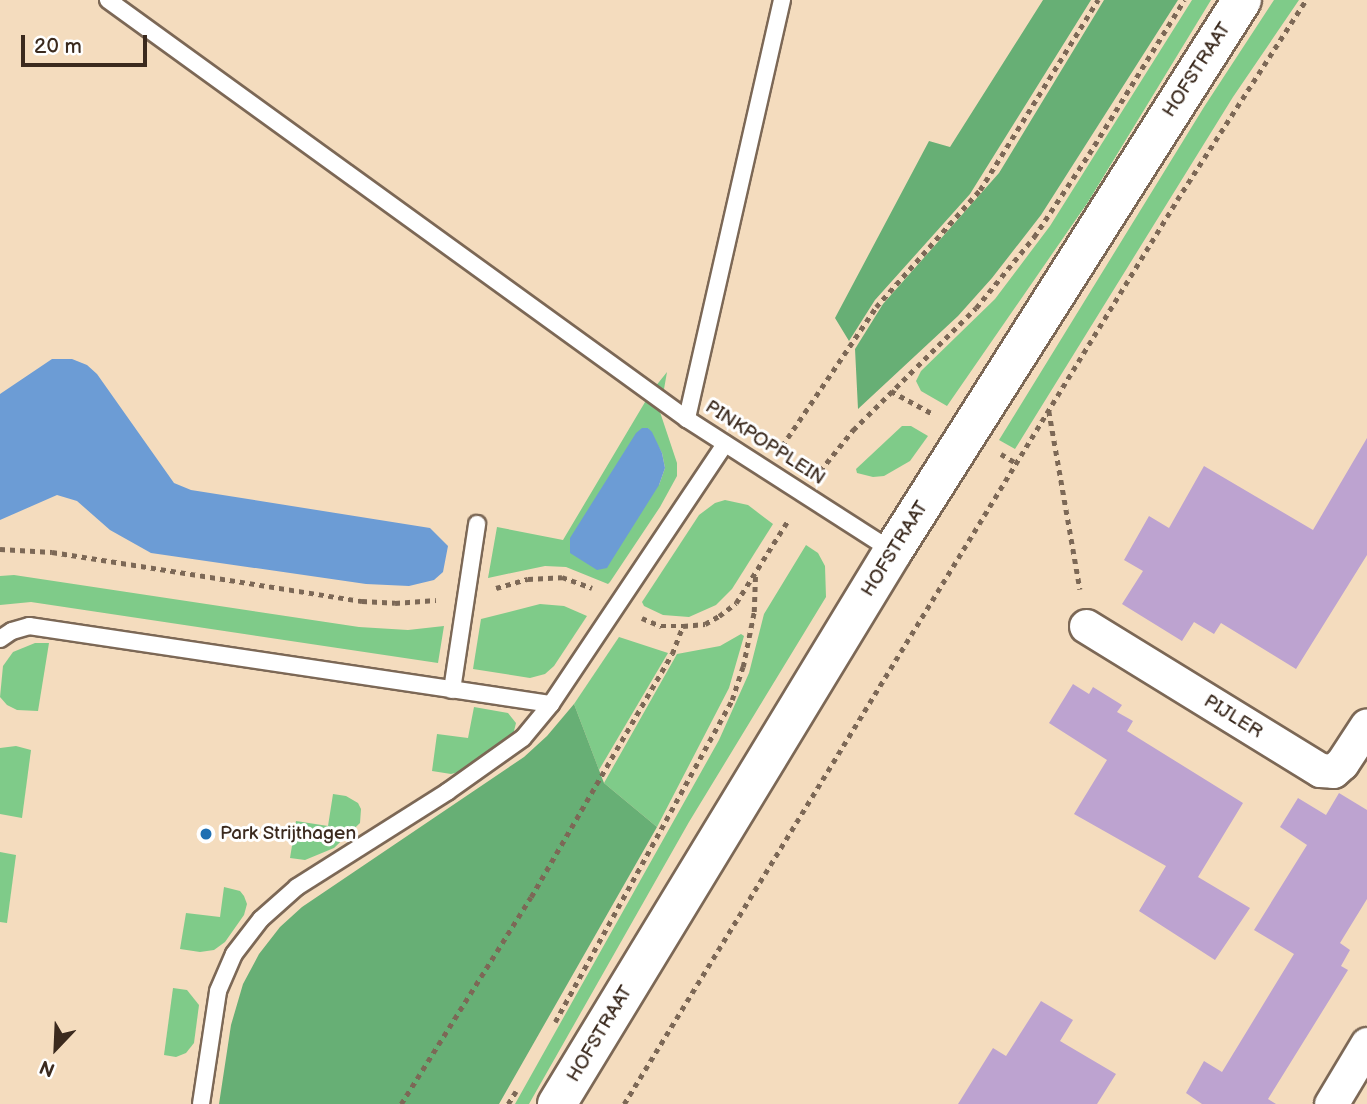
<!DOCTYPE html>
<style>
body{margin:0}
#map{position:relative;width:1367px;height:1104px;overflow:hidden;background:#f4dcbe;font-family:"Balsamiq Sans",sans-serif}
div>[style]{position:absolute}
.green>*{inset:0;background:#7fcb89}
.forest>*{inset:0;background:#67af75}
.water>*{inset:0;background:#6c9cd5}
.building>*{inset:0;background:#bda3d0}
.path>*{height:4.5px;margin-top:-2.25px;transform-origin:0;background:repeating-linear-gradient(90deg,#7c6856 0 5px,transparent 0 10px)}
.roads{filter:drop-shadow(2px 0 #7c6856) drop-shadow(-2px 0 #7c6856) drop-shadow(0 2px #7c6856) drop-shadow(0 -2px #7c6856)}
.lane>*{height:16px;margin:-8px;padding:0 8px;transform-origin:8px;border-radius:8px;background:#fff}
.street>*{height:33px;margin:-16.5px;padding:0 16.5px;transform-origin:16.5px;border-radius:16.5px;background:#fff}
.secondary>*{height:38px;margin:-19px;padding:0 19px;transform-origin:19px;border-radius:19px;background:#fff}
.dots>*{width:19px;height:19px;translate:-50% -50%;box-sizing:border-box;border:4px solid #fff;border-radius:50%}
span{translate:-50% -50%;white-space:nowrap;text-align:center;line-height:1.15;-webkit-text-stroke:6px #fff;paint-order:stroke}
.street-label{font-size:19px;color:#3b2a1e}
.poi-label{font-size:19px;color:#3b2a1e}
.left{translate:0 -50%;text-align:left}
.north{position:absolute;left:21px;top:1013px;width:70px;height:70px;-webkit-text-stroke:5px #fff;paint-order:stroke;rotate:203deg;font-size:19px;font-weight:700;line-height:28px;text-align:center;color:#3b2a1e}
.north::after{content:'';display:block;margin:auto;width:24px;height:32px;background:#3b2a1e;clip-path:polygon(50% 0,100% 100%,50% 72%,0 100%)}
.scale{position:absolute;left:21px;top:35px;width:126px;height:32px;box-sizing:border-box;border:4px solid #3b2a1e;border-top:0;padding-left:9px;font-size:21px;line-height:24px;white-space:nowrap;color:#3b2a1e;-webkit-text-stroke:5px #fff;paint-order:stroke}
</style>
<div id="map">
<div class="green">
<i style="clip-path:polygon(1192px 0,1211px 0,1088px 202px,947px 406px,921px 391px,916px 381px,921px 371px,995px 299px,1050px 226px)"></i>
<i style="clip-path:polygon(1274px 0,1299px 0,1233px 97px,1015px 449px,999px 440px,1204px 107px)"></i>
<i style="clip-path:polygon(evenodd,667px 372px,660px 412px,677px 463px,677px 476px,660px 507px,610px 582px,608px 584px,566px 567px,545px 566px,488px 578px,497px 527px,563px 540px,651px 392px,667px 372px,648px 428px,662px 453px,665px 468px,659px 485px,648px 428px)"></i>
<i style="clip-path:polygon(902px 426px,911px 426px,928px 436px,910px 461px,884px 476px,873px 477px,857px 473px,856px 469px)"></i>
<i style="clip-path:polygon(725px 500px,748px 505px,773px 524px,732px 589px,716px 605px,689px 617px,663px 615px,644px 606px,642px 602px,699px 515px,715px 503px)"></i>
<i style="clip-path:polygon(806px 545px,818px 553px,825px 566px,826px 597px,689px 822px,529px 1104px,515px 1104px,719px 740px,749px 673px,764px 614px)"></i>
<i style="clip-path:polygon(14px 575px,359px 627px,408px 630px,444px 626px,438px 663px,31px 602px,0 605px,0 576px)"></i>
<i style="clip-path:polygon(540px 604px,564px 606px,587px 616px,554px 666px,545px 674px,530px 678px,473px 669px,481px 619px)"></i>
<i style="clip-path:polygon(741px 634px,744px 636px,729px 688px,657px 827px,604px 783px,677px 654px,720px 646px)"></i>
<i style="clip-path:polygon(619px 637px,668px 653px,599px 770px,574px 704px)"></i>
<i style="clip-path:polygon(35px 643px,49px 643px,38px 711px,17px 710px,7px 705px,0 697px,3px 666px,13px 652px)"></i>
<i style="clip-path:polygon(474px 707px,508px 713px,516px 723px,513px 735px,463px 771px,451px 774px,432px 771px,437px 734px,468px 738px)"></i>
<i style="clip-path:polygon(16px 746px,31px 750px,22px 818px,0 814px,0 748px)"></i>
<i style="clip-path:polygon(333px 794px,346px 796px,358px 803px,361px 809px,360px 823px,334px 848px,305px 860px,290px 858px,296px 821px,328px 826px)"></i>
<i style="clip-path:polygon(0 852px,16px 855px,7px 923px,0 922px)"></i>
<i style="clip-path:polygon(224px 887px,240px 891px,244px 896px,247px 904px,244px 915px,225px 942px,214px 950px,200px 952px,180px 949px,186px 913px,220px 917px)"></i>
<i style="clip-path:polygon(173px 988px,187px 990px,199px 1005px,194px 1043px,186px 1053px,176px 1057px,164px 1055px)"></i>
</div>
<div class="forest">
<i style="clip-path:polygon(1043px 0,1091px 0,970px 194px,875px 300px,849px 341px,835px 318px,929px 141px,950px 147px)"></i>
<i style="clip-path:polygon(1104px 0,1178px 0,1041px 215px,992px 278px,958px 316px,858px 409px,855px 349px,883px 304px,999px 173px)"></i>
<i style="clip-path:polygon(574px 704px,604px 783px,657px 827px,499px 1104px,219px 1104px,231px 1025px,243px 984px,259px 954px,280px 927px,302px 907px,524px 757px,547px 736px)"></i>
</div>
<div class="water">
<i style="clip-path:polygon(52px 359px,72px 359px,87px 365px,97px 374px,174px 483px,191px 490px,430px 528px,448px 546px,443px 572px,434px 580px,409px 586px,366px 584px,151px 553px,110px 530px,77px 501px,57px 495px,0 520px,0 394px)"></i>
<i style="clip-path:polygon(642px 428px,648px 428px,652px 432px,662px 453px,665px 468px,659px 485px,610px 563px,607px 568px,597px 570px,570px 553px,570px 538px,636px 433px)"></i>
</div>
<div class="building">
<i style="clip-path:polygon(1367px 438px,1367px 555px,1296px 669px,1221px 623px,1214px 634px,1194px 622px,1182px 641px,1122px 604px,1143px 571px,1124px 560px,1149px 516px,1169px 528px,1204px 466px,1313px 530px)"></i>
<i style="clip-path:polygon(1073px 684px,1089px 694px,1093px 687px,1122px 705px,1117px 712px,1133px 721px,1127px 731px,1243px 803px,1198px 877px,1250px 908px,1215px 960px,1139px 911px,1166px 866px,1074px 814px,1107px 760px,1049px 723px)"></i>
<i style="clip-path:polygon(1339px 793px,1367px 810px,1367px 899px,1340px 943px,1350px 950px,1341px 966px,1348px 970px,1268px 1099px,1276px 1104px,1202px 1104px,1186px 1093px,1204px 1061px,1222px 1072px,1294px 954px,1254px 930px,1307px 845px,1280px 827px,1298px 798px,1326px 815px)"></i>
<i style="clip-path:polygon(1041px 1001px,1073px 1020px,1060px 1041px,1116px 1074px,1097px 1104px,958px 1104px,993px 1048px,1006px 1056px)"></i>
</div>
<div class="path">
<i style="left:891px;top:391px;width:48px;rotate:28.7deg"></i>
<i style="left:1049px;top:411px;width:181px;rotate:80.1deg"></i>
<i style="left:782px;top:446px;width:168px;rotate:-55.9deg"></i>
<i style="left:876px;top:307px;width:157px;rotate:-48.4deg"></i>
<i style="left:980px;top:190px;width:224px;rotate:-58.2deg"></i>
<i style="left:1001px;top:454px;width:17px;rotate:31deg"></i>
<i style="left:820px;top:471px;width:53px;rotate:-51.2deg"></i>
<i style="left:853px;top:430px;width:173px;rotate:-44.8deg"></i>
<i style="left:976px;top:308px;width:92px;rotate:-50.8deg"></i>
<i style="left:1034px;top:237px;width:100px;rotate:-56.5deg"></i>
<i style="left:1089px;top:154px;width:181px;rotate:-58.3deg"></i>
<i style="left:0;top:549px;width:52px;rotate:3.3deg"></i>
<i style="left:52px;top:552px;width:314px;rotate:9deg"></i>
<i style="left:362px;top:601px;width:33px;rotate:3deg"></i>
<i style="left:395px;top:603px;width:41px;rotate:-4.2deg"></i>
<i style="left:496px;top:588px;width:33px;rotate:-16deg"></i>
<i style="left:528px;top:579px;width:34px;rotate:-3deg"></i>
<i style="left:562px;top:577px;width:32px;rotate:20deg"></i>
<i style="left:642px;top:618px;width:21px;rotate:23deg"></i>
<i style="left:661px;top:626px;width:22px"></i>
<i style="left:683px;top:626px;width:22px;rotate:-5deg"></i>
<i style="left:705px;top:624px;width:16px;rotate:-30deg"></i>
<i style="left:719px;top:616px;width:21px;rotate:-37deg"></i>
<i style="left:736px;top:603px;width:99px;rotate:-57.8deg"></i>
<i style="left:555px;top:1022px;width:367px;rotate:-61.2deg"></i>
<i style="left:732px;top:700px;width:35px;rotate:-72deg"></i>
<i style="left:743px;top:667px;width:56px;rotate:-78.7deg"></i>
<i style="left:754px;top:612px;width:36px;rotate:-88deg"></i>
<i style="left:401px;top:1104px;width:244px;rotate:-57.9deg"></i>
<i style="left:531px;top:897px;width:281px;rotate:-59.9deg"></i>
<i style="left:672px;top:654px;width:30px;rotate:-69deg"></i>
<i style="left:508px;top:1104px;width:15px;rotate:-58deg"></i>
<i style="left:624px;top:1104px;width:1060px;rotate:-58.54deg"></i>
<i style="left:1177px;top:200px;width:238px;rotate:-57.2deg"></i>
</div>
<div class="roads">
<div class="lane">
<i style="left:108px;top:0;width:715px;rotate:35.89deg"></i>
<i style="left:782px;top:0;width:430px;rotate:102.8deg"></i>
<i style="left:687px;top:419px;width:245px;rotate:32.7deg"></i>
<i style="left:0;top:639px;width:14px;rotate:-34deg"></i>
<i style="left:12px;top:631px;width:18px;rotate:-16deg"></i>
<i style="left:29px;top:626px;width:528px;rotate:8.5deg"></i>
<i style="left:452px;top:690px;width:168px;rotate:-81.4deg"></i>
<i style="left:201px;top:1104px;width:114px;rotate:-81.4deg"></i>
<i style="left:218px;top:991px;width:40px;rotate:-66.6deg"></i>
<i style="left:234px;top:954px;width:44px;rotate:-52.4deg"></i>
<i style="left:261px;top:919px;width:48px;rotate:-41.6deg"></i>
<i style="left:297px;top:887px;width:178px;rotate:-32.3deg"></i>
<i style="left:447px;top:792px;width:93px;rotate:-35.4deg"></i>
<i style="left:523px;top:738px;width:44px;rotate:-50.5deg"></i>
<i style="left:551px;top:704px;width:313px;rotate:-56.2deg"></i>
</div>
<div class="street">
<i style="left:1086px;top:626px;width:275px;rotate:31.6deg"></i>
<i style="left:1320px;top:770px;width:13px;rotate:4deg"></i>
<i style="left:1333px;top:771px;width:12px;rotate:-42deg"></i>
<i style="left:1342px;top:763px;width:45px;rotate:-56.7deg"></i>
<i style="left:1331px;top:1104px;width:70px;rotate:-59deg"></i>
</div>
<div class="secondary">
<i style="left:557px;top:1104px;width:647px;rotate:-58.72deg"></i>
<i style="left:893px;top:551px;width:652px;rotate:-57.65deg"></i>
</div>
</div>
<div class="dots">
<i style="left:206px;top:834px;background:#1f6fb2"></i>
</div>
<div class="street-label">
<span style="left:1197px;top:70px;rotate:-57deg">HOFSTRAAT</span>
<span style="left:765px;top:443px;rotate:33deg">PINKPOPPLEIN</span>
<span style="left:895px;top:549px;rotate:-58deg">HOFSTRAAT</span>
<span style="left:1233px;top:717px;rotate:32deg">PIJLER</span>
<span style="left:600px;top:1034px;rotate:-59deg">HOFSTRAAT</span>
</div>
<div class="poi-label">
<span class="left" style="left:220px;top:834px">Park Strijthagen</span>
</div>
<div class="north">N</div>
<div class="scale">20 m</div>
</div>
